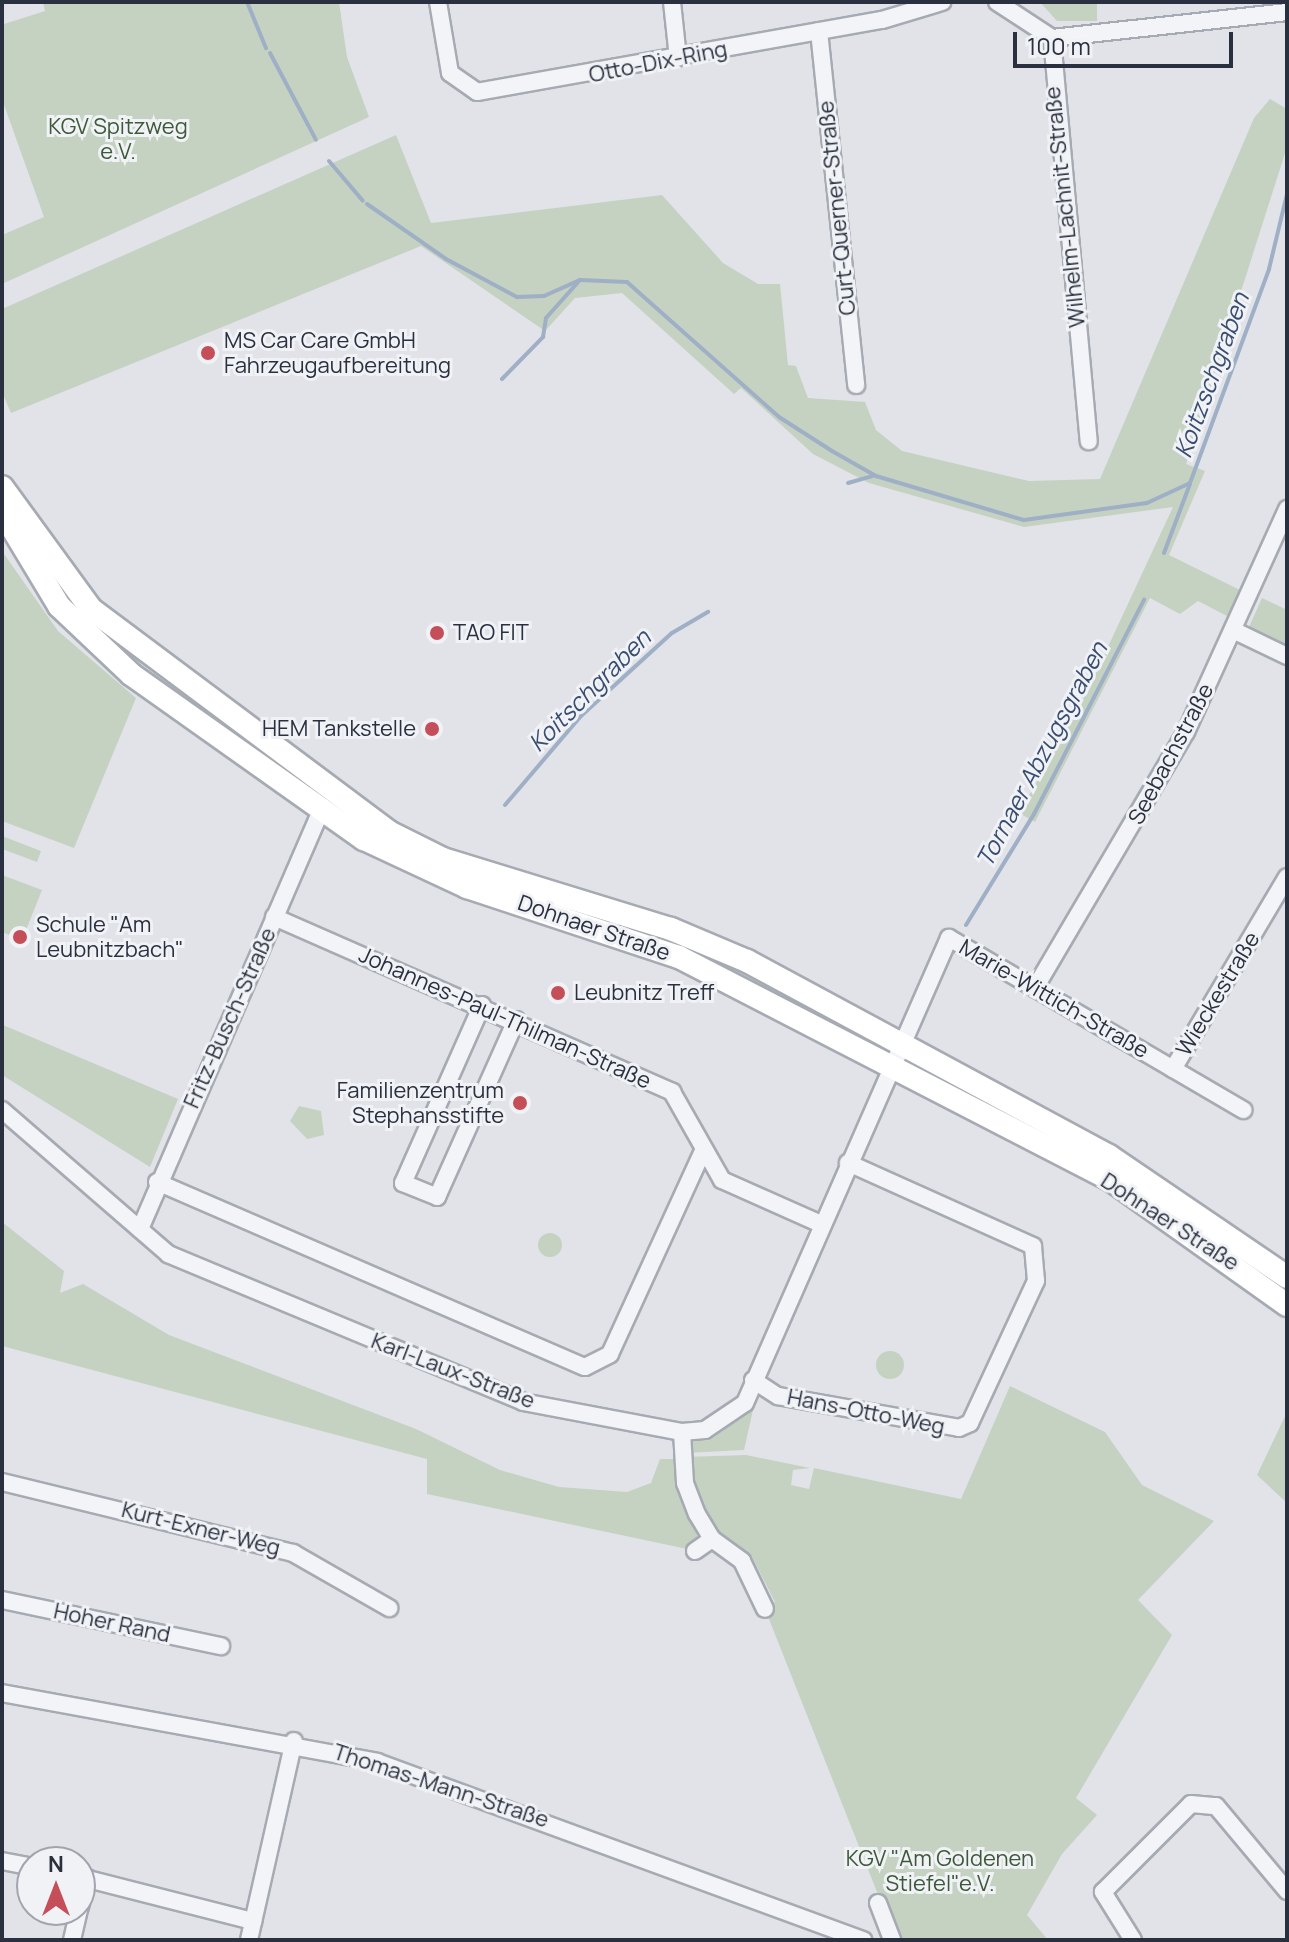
<!DOCTYPE html>
<meta charset="utf-8">
<style>
body{margin:0}
#map{position:relative;width:1289px;height:1942px;overflow:hidden;background:#e1e3e8;font-family:Manrope,sans-serif}
div>[style]{position:absolute}
.green>*{inset:0;background:#c5d2c2}
.round{border-radius:50%}
.stream>*{height:4px;margin:-2px;padding:0 2px;transform-origin:2px;border-radius:2px;background:#9eafc6}
.roads{filter:drop-shadow(2px 0 #a6aab2) drop-shadow(-2px 0 #a6aab2) drop-shadow(0 2px #a6aab2) drop-shadow(0 -2px #a6aab2)}
.street>*{height:16px;margin:-8px;padding:0 8px;transform-origin:8px;border-radius:8px;background:#f3f4f7}
.secondary>*{height:22px;margin:-11px;padding:0 11px;transform-origin:11px;border-radius:11px;background:#fff}
.dots>*{width:22px;height:22px;translate:-50% -50%;box-sizing:border-box;border:4px solid #f0f2f6;border-radius:50%}
span{translate:-50% -50%;white-space:nowrap;text-align:center;line-height:1.15;-webkit-text-stroke:6px #f0f2f6;paint-order:stroke}
.street-label{font-size:22px;color:#2a303f}
.park-label{font-size:22px;color:#3d5939}
.poi-label{font-size:22px;color:#2a303f}
.left{translate:0 -50%;text-align:left}
.right{translate:-100% -50%;text-align:right}
.water-label{font-size:24px;color:#384d6f;font-style:italic}
.frame{position:absolute;inset:0;border:4px solid #2a303f;pointer-events:none}
.north{position:absolute;left:16px;top:1846px;width:80px;height:80px;box-sizing:border-box;background:#f0f2f6;border:2px solid #a1a4ad;border-radius:50%;rotate:0deg;font-size:22px;font-weight:700;line-height:32px;text-align:center;color:#2a303f}
.north::after{content:'';display:block;margin:auto;width:28px;height:36px;background:#c44f59;clip-path:polygon(50% 0,100% 100%,50% 72%,0 100%)}
.scale{position:absolute;left:1013px;top:32px;width:220px;height:36px;box-sizing:border-box;border:4px solid #2a303f;border-top:0;padding-left:10px;font-size:24px;line-height:28px;white-space:nowrap;color:#2a303f;-webkit-text-stroke:6px #f0f2f6;paint-order:stroke}
</style>
<div id="map">
<div class="green">
<i style="clip-path:polygon(43px 2px,339px 2px,347px 57px,369px 117px,2px 284px,2px 235px,44px 217px,2px 99px,4px 24px,45px 11px)"></i>
<i style="clip-path:polygon(1040px 2px,1097px 2px,1097px 21px,1057px 21px)"></i>
<i style="clip-path:polygon(1270px 99px,1287px 109px,1287px 147px,1186px 464px,1205px 471px,1169px 555px,1242px 591px,1229px 617px,1198px 601px,1180px 614px,1150px 598px,1035px 822px,1019px 813px,1087px 692px,1173px 507px,1024px 527px,869px 483px,813px 454px,741px 388px,734px 394px,622px 293px,575px 298px,545px 331px,421px 246px,11px 413px,2px 392px,2px 309px,396px 135px,431px 223px,662px 195px,723px 263px,758px 284px,780px 284px,788px 365px,796px 366px,808px 398px,865px 402px,876px 430px,902px 451px,1029px 481px,1100px 479px,1254px 118px)"></i>
<i style="clip-path:polygon(2px 551px,58px 631px,136px 698px,74px 848px,2px 821px)"></i>
<i style="clip-path:polygon(1262px 598px,1287px 610px,1287px 648px,1248px 629px)"></i>
<i style="clip-path:polygon(2px 836px,41px 851px,37px 862px,2px 849px)"></i>
<i style="clip-path:polygon(2px 875px,42px 890px,22px 940px,2px 932px)"></i>
<i style="clip-path:polygon(3px 1025px,178px 1099px,150px 1167px,2px 1075px)"></i>
<i style="clip-path:polygon(299px 1106px,321px 1111px,324px 1135px,307px 1139px,290px 1121px)"></i>
<i style="clip-path:polygon(2px 1222px,64px 1271px,60px 1293px,83px 1284px,169px 1335px,416px 1429px,500px 1470px,559px 1487px,627px 1492px,651px 1483px,660px 1459px,676px 1459px,699px 1543px,692px 1550px,427px 1494px,427px 1459px,2px 1346px)"></i>
<i class="round" style="left:538px;top:1233px;width:24px;height:24px"></i>
<i class="round" style="left:876px;top:1351px;width:28px;height:28px"></i>
<i style="clip-path:polygon(1010px 1386px,1105px 1432px,1142px 1485px,1214px 1521px,1138px 1600px,1172px 1635px,1076px 1798px,1097px 1815px,1062px 1854px,1027px 1915px,1048px 1940px,896px 1940px,765px 1609px,775px 1602px,751px 1555px,714px 1531px,703px 1513px,685px 1457px,746px 1455px,810px 1468px,793px 1470px,791px 1485px,809px 1489px,814px 1468px,961px 1499px)"></i>
<i style="clip-path:polygon(753px 1410px,744px 1450px,685px 1453px,685px 1442px,710px 1440px)"></i>
<i style="clip-path:polygon(1287px 1412px,1287px 1503px,1257px 1475px)"></i>
</div>
<div class="stream">
<i style="left:247px;top:2px;width:50px;rotate:67.6deg"></i>
<i style="left:270px;top:53px;width:98px;rotate:62.1deg"></i>
<i style="left:329px;top:161px;width:52px;rotate:49.6deg"></i>
<i style="left:367px;top:204px;width:96px;rotate:34.8deg"></i>
<i style="left:446px;top:259px;width:81px;rotate:28.2deg"></i>
<i style="left:517px;top:297px;width:27px;rotate:-2deg"></i>
<i style="left:544px;top:296px;width:39px;rotate:-24deg"></i>
<i style="left:580px;top:280px;width:47px;rotate:2.4deg"></i>
<i style="left:627px;top:282px;width:203px;rotate:41.6deg"></i>
<i style="left:779px;top:417px;width:63px;rotate:32.7deg"></i>
<i style="left:832px;top:451px;width:51px;rotate:29.6deg"></i>
<i style="left:876px;top:476px;width:154px;rotate:16.6deg"></i>
<i style="left:1024px;top:520px;width:124px;rotate:-7.9deg"></i>
<i style="left:1147px;top:503px;width:47px;rotate:-24.9deg"></i>
<i style="left:1190px;top:483px;width:228px;rotate:-69.7deg"></i>
<i style="left:1269px;top:269px;width:77px;rotate:-76.5deg"></i>
<i style="left:502px;top:379px;width:59px;rotate:-45.7deg"></i>
<i style="left:543px;top:337px;width:19px;rotate:-81deg"></i>
<i style="left:546px;top:318px;width:51px;rotate:-48.2deg"></i>
<i style="left:848px;top:483px;width:26px;rotate:-16deg"></i>
<i style="left:1164px;top:553px;width:74px;rotate:-69.4deg"></i>
<i style="left:505px;top:805px;width:117px;rotate:-49.5deg"></i>
<i style="left:581px;top:716px;width:123px;rotate:-42.4deg"></i>
<i style="left:672px;top:633px;width:42px;rotate:-30.3deg"></i>
<i style="left:966px;top:925px;width:130px;rotate:-58.5deg"></i>
<i style="left:1034px;top:814px;width:241px;rotate:-62.8deg"></i>
</div>
<div class="roads">
<div class="street">
<i style="left:438px;top:2px;width:72px;rotate:80.4deg"></i>
<i style="left:450px;top:73px;width:33px;rotate:35deg"></i>
<i style="left:477px;top:92px;width:411px;rotate:-10.1deg"></i>
<i style="left:882px;top:20px;width:63px;rotate:-16.7deg"></i>
<i style="left:672px;top:2px;width:56px;rotate:83.9deg"></i>
<i style="left:997px;top:2px;width:66px;rotate:33.2deg"></i>
<i style="left:1052px;top:38px;width:236px;rotate:-6.3deg"></i>
<i style="left:819px;top:31px;width:356px;rotate:84deg"></i>
<i style="left:1052px;top:38px;width:405px;rotate:84.8deg"></i>
<i style="left:1235px;top:631px;width:58px;rotate:25.7deg"></i>
<i style="left:274px;top:917px;width:435px;rotate:23.7deg"></i>
<i style="left:672px;top:1092px;width:101px;rotate:60.4deg"></i>
<i style="left:722px;top:1180px;width:108px;rotate:24deg"></i>
<i style="left:1035px;top:988px;width:297px;rotate:-59.5deg"></i>
<i style="left:1186px;top:732px;width:245px;rotate:-65.6deg"></i>
<i style="left:482px;top:1005px;width:195px;rotate:113.9deg"></i>
<i style="left:403px;top:1183px;width:37px;rotate:22deg"></i>
<i style="left:437px;top:1197px;width:194px;rotate:-65.9deg"></i>
<i style="left:1173px;top:1069px;width:223px;rotate:-59.3deg"></i>
<i style="left:2px;top:1110px;width:220px;rotate:40.9deg"></i>
<i style="left:168px;top:1254px;width:385px;rotate:22.6deg"></i>
<i style="left:523px;top:1402px;width:162px;rotate:10.7deg"></i>
<i style="left:682px;top:1432px;width:23px;rotate:-5deg"></i>
<i style="left:705px;top:1430px;width:48px;rotate:-34deg"></i>
<i style="left:745px;top:1403px;width:508px;rotate:-66.31deg"></i>
<i style="left:949px;top:938px;width:341px;rotate:30.3deg"></i>
<i style="left:157px;top:1182px;width:466px;rotate:23.4deg"></i>
<i style="left:585px;top:1367px;width:28px;rotate:-27deg"></i>
<i style="left:610px;top:1354px;width:221px;rotate:-65.4deg"></i>
<i style="left:140px;top:1229px;width:459px;rotate:-66.6deg"></i>
<i style="left:753px;top:1380px;width:30px;rotate:33deg"></i>
<i style="left:778px;top:1396px;width:184px;rotate:10deg"></i>
<i style="left:959px;top:1428px;width:12px;rotate:-24deg"></i>
<i style="left:970px;top:1423px;width:157px;rotate:-65.1deg"></i>
<i style="left:1036px;top:1281px;width:35px;rotate:-95deg"></i>
<i style="left:1033px;top:1246px;width:203px;rotate:-155.8deg"></i>
<i style="left:682px;top:1432px;width:51px;rotate:86.6deg"></i>
<i style="left:685px;top:1483px;width:33px;rotate:69deg"></i>
<i style="left:697px;top:1514px;width:29px;rotate:59deg"></i>
<i style="left:712px;top:1539px;width:37px;rotate:36deg"></i>
<i style="left:742px;top:1561px;width:53px;rotate:64.4deg"></i>
<i style="left:2px;top:1482px;width:300px;rotate:13.7deg"></i>
<i style="left:293px;top:1553px;width:111px;rotate:29.8deg"></i>
<i style="left:695px;top:1551px;width:21px;rotate:-35deg"></i>
<i style="left:2px;top:1600px;width:224px;rotate:11.9deg"></i>
<i style="left:2px;top:1693px;width:381px;rotate:10.4deg"></i>
<i style="left:377px;top:1762px;width:518px;rotate:20.12deg"></i>
<i style="left:2px;top:1861px;width:31px;rotate:11deg"></i>
<i style="left:80px;top:1877px;width:179px;rotate:14.3deg"></i>
<i style="left:878px;top:1903px;width:40px;rotate:69deg"></i>
<i style="left:80px;top:1907px;width:30px;rotate:-76deg"></i>
<i style="left:72px;top:1940px;width:31px;rotate:-77deg"></i>
<i style="left:249px;top:1940px;width:204px;rotate:-77.3deg"></i>
<i style="left:1133px;top:1940px;width:57px;rotate:-122deg"></i>
<i style="left:1103px;top:1892px;width:124px;rotate:-45deg"></i>
<i style="left:1191px;top:1804px;width:25px;rotate:5deg"></i>
<i style="left:1216px;top:1806px;width:111px;rotate:50.1deg"></i>
</div>
<div class="secondary">
<i style="left:2px;top:487px;width:151px;rotate:53.9deg"></i>
<i style="left:91px;top:609px;width:372px;rotate:36.8deg"></i>
<i style="left:389px;top:832px;width:60px;rotate:26.6deg"></i>
<i style="left:443px;top:859px;width:239px;rotate:17.1deg"></i>
<i style="left:671px;top:929px;width:82px;rotate:22.8deg"></i>
<i style="left:747px;top:961px;width:411px;rotate:28.3deg"></i>
<i style="left:1109px;top:1156px;width:215px;rotate:34.2deg"></i>
<i style="left:2px;top:511px;width:111px;rotate:59deg"></i>
<i style="left:59px;top:606px;width:100px;rotate:43.4deg"></i>
<i style="left:132px;top:675px;width:284px;rotate:35.3deg"></i>
<i style="left:364px;top:839px;width:114px;rotate:25deg"></i>
<i style="left:467px;top:887px;width:223px;rotate:18.3deg"></i>
<i style="left:679px;top:957px;width:490px;rotate:27.3deg"></i>
<i style="left:1114px;top:1182px;width:212px;rotate:35.4deg"></i>
</div>
</div>
<div class="dots">
<i style="left:208px;top:353px;background:#c44f59"></i>
<i style="left:437px;top:633px;background:#c44f59"></i>
<i style="left:432px;top:729px;background:#c44f59"></i>
<i style="left:20px;top:937px;background:#c44f59"></i>
<i style="left:558px;top:993px;background:#c44f59"></i>
<i style="left:520px;top:1103px;background:#c44f59"></i>
</div>
<div class="street-label">
<span style="left:658px;top:62px;rotate:-11deg">Otto-Dix-Ring</span>
<span style="left:1065px;top:207px;rotate:-96deg">Wilhelm-Lachnit-Straße</span>
<span style="left:837px;top:208px;rotate:-96deg">Curt-Querner-Straße</span>
<span style="left:1171px;top:754px;rotate:-62deg">Seebachstraße</span>
<span style="left:594px;top:928px;rotate:19deg">Dohnaer Straße</span>
<span style="left:1218px;top:994px;rotate:-59deg">Wieckestraße</span>
<span style="left:1054px;top:999px;rotate:30deg">Marie-Wittich-Straße</span>
<span style="left:230px;top:1018px;rotate:-66deg">Fritz-Busch-Straße</span>
<span style="left:505px;top:1018px;rotate:24deg">Johannes-Paul-Thilman-Straße</span>
<span style="left:1170px;top:1222px;rotate:33deg">Dohnaer Straße</span>
<span style="left:453px;top:1371px;rotate:21deg">Karl-Laux-Straße</span>
<span style="left:866px;top:1412px;rotate:11deg">Hans-Otto-Weg</span>
<span style="left:201px;top:1529px;rotate:14deg">Kurt-Exner-Weg</span>
<span style="left:112px;top:1623px;rotate:12deg">Hoher Rand</span>
<span style="left:441px;top:1786px;rotate:18deg">Thomas-Mann-Straße</span>
</div>
<div class="park-label">
<span style="left:118px;top:139px">KGV Spitzweg<br>e.V.</span>
<span style="left:940px;top:1871px">KGV "Am Goldenen<br>Stiefel"e.V.</span>
</div>
<div class="poi-label">
<span class="left" style="left:224px;top:353px">MS Car Care GmbH<br>Fahrzeugaufbereitung</span>
<span class="left" style="left:453px;top:633px">TAO FIT</span>
<span class="right" style="left:416px;top:729px">HEM Tankstelle</span>
<span class="left" style="left:36px;top:937px">Schule "Am<br>Leubnitzbach"</span>
<span class="left" style="left:574px;top:993px">Leubnitz Treff</span>
<span class="right" style="left:504px;top:1103px">Familienzentrum<br>Stephansstifte</span>
</div>
<div class="water-label">
<span style="left:1211px;top:375px;rotate:-70deg">Koitzschgraben</span>
<span style="left:589px;top:690px;rotate:-45deg">Koitschgraben</span>
<span style="left:1041px;top:754px;rotate:-62deg">Tornaer Abzugsgraben</span>
</div>
<div class="frame"></div>
<div class="north">N</div>
<div class="scale">100 m</div>
</div>
